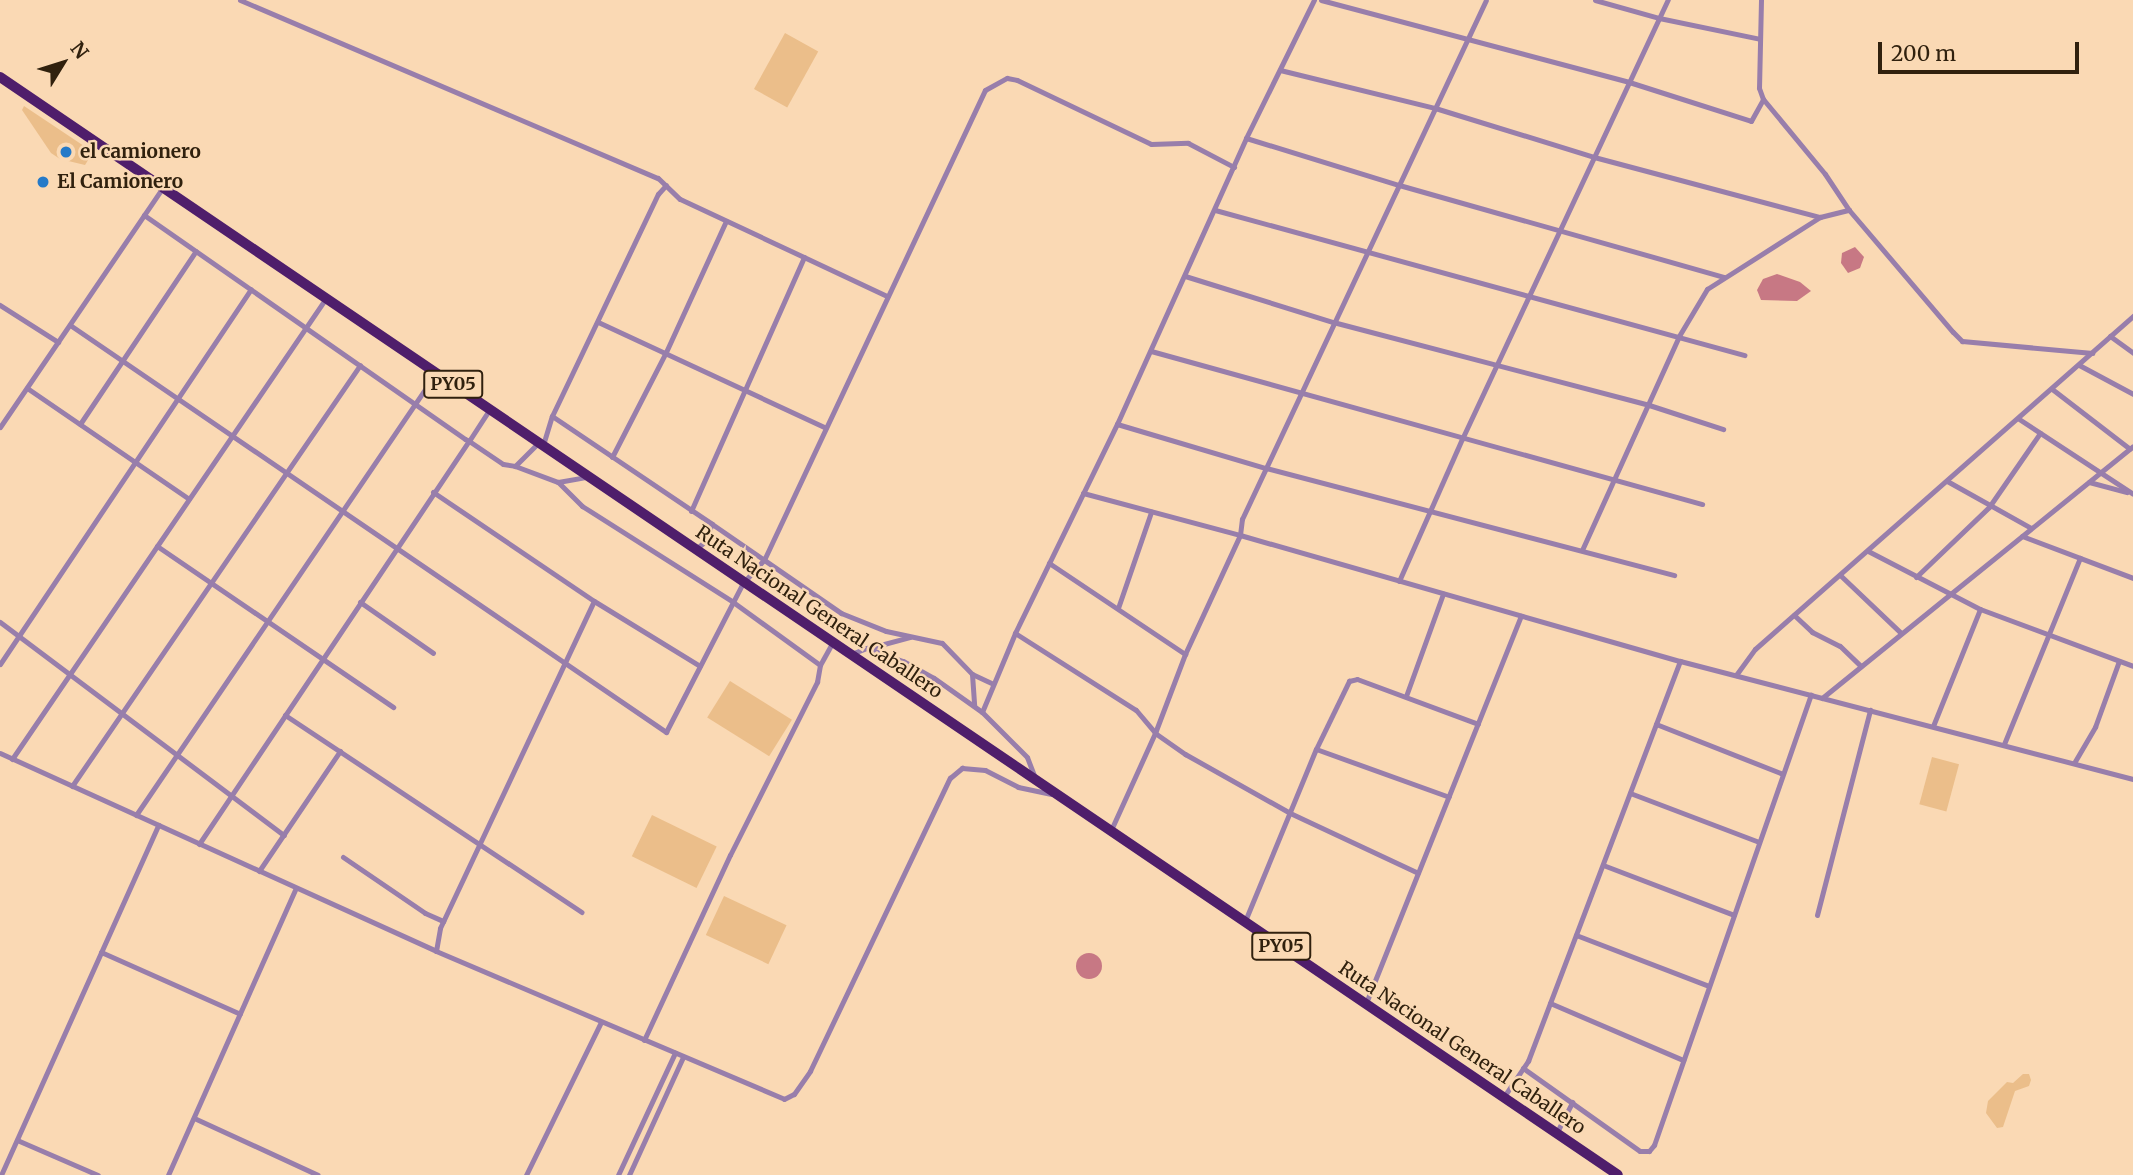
<!DOCTYPE html>
<style>
body{margin:0}
#map{position:relative;width:2133px;height:1175px;overflow:hidden;background:#fad9b4;font-family:Merriweather,serif}
div>[style]{position:absolute}
.green>*{inset:0;background:#ebbe8a;transform-origin:0 0}
.water>*{inset:0;background:#c77884}
.round{border-radius:50%}
.minor>*{height:5px;margin:-2.5px;padding:0 2.5px;transform-origin:2.5px;border-radius:2.5px;background:#987eab}
.trunk>*{height:10px;margin:-5px;padding:0 5px;transform-origin:5px;border-radius:5px;background:#4f1e6b}
.dots>*{width:19px;height:19px;translate:-50% -50%;box-sizing:border-box;border:4px solid #fad9b4;border-radius:50%}
span{translate:-50% -50%;white-space:nowrap;text-align:center;line-height:1.15;-webkit-text-stroke:5px #fad9b4;paint-order:stroke}
.shield-label span{padding:2px 5px;background:#fad9b4;border:2px solid;border-radius:5px;-webkit-text-stroke-width:0}
.shield-label{font-size:18px;color:#30210e;font-weight:700}
.poi-label{font-size:19px;color:#30210e;font-weight:700}
.left{translate:0 -50%;text-align:left}
.street-label{font-size:19px;color:#30210e}
.north{position:absolute;left:28px;top:28px;width:70px;height:70px;-webkit-text-stroke:5px #fad9b4;paint-order:stroke;rotate:52deg;font-size:19px;font-weight:700;line-height:28px;text-align:center;color:#30210e}
.north::after{content:'';display:block;margin:auto;width:24px;height:32px;background:#30210e;clip-path:polygon(50% 0,100% 100%,50% 72%,0 100%)}
.scale{position:absolute;left:1878px;top:42px;width:201px;height:32px;box-sizing:border-box;border:4px solid #30210e;border-top:0;padding-left:9px;font-size:21px;line-height:24px;white-space:nowrap;color:#30210e;-webkit-text-stroke:5px #fad9b4;paint-order:stroke}
</style>
<div id="map">
<div class="green">
<i style="left:785px;top:33px;width:38px;height:64px;rotate:29deg"></i>
<i style="clip-path:polygon(24px 106px,93px 152px,85px 165px,60px 159px,51px 153px,22px 110px)"></i>
<i style="left:730px;top:681px;width:73px;height:43px;rotate:32deg"></i>
<i style="left:1932px;top:757px;width:28px;height:49px;rotate:15deg"></i>
<i style="left:652px;top:815px;width:72px;height:46px;rotate:26deg"></i>
<i style="left:724px;top:896px;width:69px;height:43px;rotate:25deg"></i>
<i style="clip-path:polygon(2023px 1074px,2029px 1074px,2031px 1080px,2029px 1086px,2015px 1091px,2003px 1127px,1997px 1128px,1986px 1113px,1988px 1101px,2007px 1082px,2013px 1083px)"></i>
</div>
<div class="water">
<i style="clip-path:polygon(1855px 247px,1864px 257px,1860px 268px,1848px 273px,1841px 263px,1842px 253px)"></i>
<i style="clip-path:polygon(1777px 274px,1800px 282px,1811px 291px,1797px 301px,1761px 300px,1757px 290px,1763px 279px)"></i>
<i class="round" style="left:1076px;top:953px;width:26px;height:26px"></i>
</div>
<div class="minor">
<i style="left:240px;top:0;width:454px;rotate:23.1deg"></i>
<i style="left:658px;top:178px;width:30px;rotate:44deg"></i>
<i style="left:680px;top:199px;width:229px;rotate:25.1deg"></i>
<i style="left:1321px;top:0;width:319px;rotate:14.9deg"></i>
<i style="left:1629px;top:82px;width:128px;rotate:17.7deg"></i>
<i style="left:1751px;top:121px;width:25px;rotate:-61deg"></i>
<i style="left:1595px;top:0;width:66px;rotate:15.7deg"></i>
<i style="left:1659px;top:18px;width:103px;rotate:11.7deg"></i>
<i style="left:1761px;top:0;width:88px;rotate:91.3deg"></i>
<i style="left:1759px;top:88px;width:12px;rotate:70deg"></i>
<i style="left:1763px;top:99px;width:97px;rotate:50.4deg"></i>
<i style="left:1825px;top:174px;width:43px;rotate:56.3deg"></i>
<i style="left:1849px;top:210px;width:160px;rotate:49.6deg"></i>
<i style="left:1953px;top:332px;width:13px;rotate:45deg"></i>
<i style="left:1962px;top:341px;width:131px;rotate:5.3deg"></i>
<i style="left:1280px;top:70px;width:160px;rotate:13.8deg"></i>
<i style="left:1435px;top:108px;width:166px;rotate:17.1deg"></i>
<i style="left:1594px;top:157px;width:234px;rotate:14.9deg"></i>
<i style="left:1246px;top:138px;width:160px;rotate:17.1deg"></i>
<i style="left:1399px;top:185px;width:338px;rotate:15.8deg"></i>
<i style="left:1215px;top:210px;width:549px;rotate:15.33deg"></i>
<i style="left:144px;top:215px;width:391px;rotate:34.9deg"></i>
<i style="left:465px;top:439px;width:4px;rotate:27deg"></i>
<i style="left:469px;top:441px;width:38px;rotate:-57deg"></i>
<i style="left:1185px;top:276px;width:155px;rotate:17.3deg"></i>
<i style="left:1333px;top:322px;width:327px;rotate:14.7deg"></i>
<i style="left:1649px;top:405px;width:78px;rotate:18deg"></i>
<i style="left:0;top:305px;width:69px;rotate:32.5deg"></i>
<i style="left:598px;top:322px;width:251px;rotate:24.9deg"></i>
<i style="left:70px;top:325px;width:722px;rotate:34.33deg"></i>
<i style="left:666px;top:732px;width:168px;rotate:-62.7deg"></i>
<i style="left:743px;top:583px;width:31px;rotate:-48deg"></i>
<i style="left:764px;top:560px;width:519px;rotate:-64.82deg"></i>
<i style="left:985px;top:90px;width:25px;rotate:-29deg"></i>
<i style="left:1007px;top:78px;width:10px;rotate:11deg"></i>
<i style="left:1017px;top:80px;width:148px;rotate:25.5deg"></i>
<i style="left:1151px;top:144px;width:37px;rotate:-2deg"></i>
<i style="left:1188px;top:143px;width:52px;rotate:27.6deg"></i>
<i style="left:2110px;top:336px;width:29px;rotate:36deg"></i>
<i style="left:1151px;top:351px;width:572px;rotate:15.52deg"></i>
<i style="left:2079px;top:365px;width:61px;rotate:28.2deg"></i>
<i style="left:27px;top:388px;width:196px;rotate:34.4deg"></i>
<i style="left:2052px;top:389px;width:98px;rotate:37.6deg"></i>
<i style="left:552px;top:416px;width:193px;rotate:34deg"></i>
<i style="left:712px;top:524px;width:21px;rotate:115deg"></i>
<i style="left:703px;top:543px;width:11px;rotate:139deg"></i>
<i style="left:2019px;top:419px;width:136px;rotate:33.3deg"></i>
<i style="left:80px;top:424px;width:208px;rotate:-56.2deg"></i>
<i style="left:1117px;top:424px;width:155px;rotate:16.5deg"></i>
<i style="left:1266px;top:468px;width:422px;rotate:14.7deg"></i>
<i style="left:0;top:427px;width:290px;rotate:-55.8deg"></i>
<i style="left:543px;top:445px;width:30px;rotate:-73deg"></i>
<i style="left:552px;top:416px;width:246px;rotate:-64.5deg"></i>
<i style="left:658px;top:194px;width:12px;rotate:-48deg"></i>
<i style="left:612px;top:457px;width:118px;rotate:-62.8deg"></i>
<i style="left:666px;top:352px;width:144px;rotate:-65.4deg"></i>
<i style="left:515px;top:466px;width:46px;rotate:20.4deg"></i>
<i style="left:558px;top:482px;width:28px;rotate:-10deg"></i>
<i style="left:1947px;top:481px;width:96px;rotate:29.2deg"></i>
<i style="left:558px;top:482px;width:34px;rotate:45deg"></i>
<i style="left:582px;top:506px;width:179px;rotate:32.4deg"></i>
<i style="left:733px;top:602px;width:107px;rotate:35.9deg"></i>
<i style="left:2089px;top:482px;width:39px;rotate:15deg"></i>
<i style="left:433px;top:492px;width:194px;rotate:34.1deg"></i>
<i style="left:594px;top:601px;width:124px;rotate:31.5deg"></i>
<i style="left:1083px;top:493px;width:163px;rotate:15deg"></i>
<i style="left:1240px;top:535px;width:458px;rotate:16deg"></i>
<i style="left:1680px;top:661px;width:468px;rotate:14.6deg"></i>
<i style="left:691px;top:511px;width:278px;rotate:-66deg"></i>
<i style="left:712px;top:524px;width:157px;rotate:34.6deg"></i>
<i style="left:841px;top:613px;width:48px;rotate:21.8deg"></i>
<i style="left:886px;top:631px;width:57px;rotate:12.1deg"></i>
<i style="left:942px;top:643px;width:43px;rotate:45.9deg"></i>
<i style="left:972px;top:674px;width:23px;rotate:25deg"></i>
<i style="left:2022px;top:536px;width:119px;rotate:20.7deg"></i>
<i style="left:157px;top:546px;width:286px;rotate:34.3deg"></i>
<i style="left:1582px;top:550px;width:235px;rotate:-65.6deg"></i>
<i style="left:1679px;top:336px;width:55px;rotate:-59.2deg"></i>
<i style="left:1707px;top:289px;width:134px;rotate:-32.5deg"></i>
<i style="left:1820px;top:217px;width:30px;rotate:-14deg"></i>
<i style="left:1868px;top:551px;width:126px;rotate:27.4deg"></i>
<i style="left:1980px;top:609px;width:163px;rotate:20.4deg"></i>
<i style="left:1049px;top:563px;width:164px;rotate:33.8deg"></i>
<i style="left:1840px;top:575px;width:84px;rotate:43.6deg"></i>
<i style="left:1916px;top:577px;width:101px;rotate:-43.8deg"></i>
<i style="left:1989px;top:507px;width:90px;rotate:-55.4deg"></i>
<i style="left:1399px;top:581px;width:155px;rotate:-66.1deg"></i>
<i style="left:1462px;top:439px;width:485px;rotate:-64.9deg"></i>
<i style="left:360px;top:602px;width:89px;rotate:34.9deg"></i>
<i style="left:1118px;top:608px;width:102px;rotate:-71deg"></i>
<i style="left:1794px;top:615px;width:25px;rotate:43deg"></i>
<i style="left:1812px;top:632px;width:31px;rotate:27deg"></i>
<i style="left:1840px;top:646px;width:29px;rotate:44deg"></i>
<i style="left:0;top:622px;width:355px;rotate:36.9deg"></i>
<i style="left:1015px;top:633px;width:143px;rotate:32.5deg"></i>
<i style="left:1136px;top:710px;width:30px;rotate:50deg"></i>
<i style="left:1155px;top:733px;width:37px;rotate:35deg"></i>
<i style="left:1185px;top:754px;width:120px;rotate:29.3deg"></i>
<i style="left:1290px;top:813px;width:141px;rotate:25.1deg"></i>
<i style="left:869px;top:648px;width:42px;rotate:-15deg"></i>
<i style="left:851px;top:654px;width:17px;rotate:-21deg"></i>
<i style="left:867px;top:648px;width:38px;rotate:20deg"></i>
<i style="left:903px;top:661px;width:35px;rotate:29deg"></i>
<i style="left:934px;top:678px;width:59px;rotate:35.3deg"></i>
<i style="left:0;top:664px;width:451px;rotate:-56.2deg"></i>
<i style="left:972px;top:674px;width:32px;rotate:86deg"></i>
<i style="left:1736px;top:675px;width:32px;rotate:-54deg"></i>
<i style="left:1755px;top:649px;width:504px;rotate:-41.38deg"></i>
<i style="left:1406px;top:696px;width:109px;rotate:-70.1deg"></i>
<i style="left:1822px;top:698px;width:400px;rotate:-39deg"></i>
<i style="left:285px;top:715px;width:356px;rotate:33.6deg"></i>
<i style="left:1656px;top:724px;width:136px;rotate:21.5deg"></i>
<i style="left:1933px;top:726px;width:126px;rotate:-68.1deg"></i>
<i style="left:2004px;top:744px;width:201px;rotate:-67.8deg"></i>
<i style="left:1316px;top:749px;width:141px;rotate:19.8deg"></i>
<i style="left:0;top:753px;width:479px;rotate:24.4deg"></i>
<i style="left:436px;top:951px;width:378px;rotate:23deg"></i>
<i style="left:784px;top:1099px;width:11px;rotate:-27deg"></i>
<i style="left:794px;top:1094px;width:28px;rotate:-55deg"></i>
<i style="left:810px;top:1071px;width:325px;rotate:-64.5deg"></i>
<i style="left:950px;top:778px;width:16px;rotate:-40deg"></i>
<i style="left:962px;top:768px;width:23px;rotate:5deg"></i>
<i style="left:985px;top:770px;width:37px;rotate:27deg"></i>
<i style="left:1018px;top:787px;width:34px;rotate:12deg"></i>
<i style="left:12px;top:759px;width:558px;rotate:-55.74deg"></i>
<i style="left:2074px;top:763px;width:42px;rotate:-59.7deg"></i>
<i style="left:2095px;top:727px;width:70px;rotate:-70deg"></i>
<i style="left:1035px;top:778px;width:22px;rotate:-111deg"></i>
<i style="left:1027px;top:757px;width:64px;rotate:-135deg"></i>
<i style="left:982px;top:712px;width:86px;rotate:-67.3deg"></i>
<i style="left:1015px;top:633px;width:233px;rotate:-64deg"></i>
<i style="left:1117px;top:424px;width:314px;rotate:-65.7deg"></i>
<i style="left:1246px;top:138px;width:154px;rotate:-63.8deg"></i>
<i style="left:72px;top:786px;width:510px;rotate:-55.62deg"></i>
<i style="left:1630px;top:793px;width:138px;rotate:20.8deg"></i>
<i style="left:136px;top:815px;width:534px;rotate:-55.83deg"></i>
<i style="left:1111px;top:830px;width:107px;rotate:-65.6deg"></i>
<i style="left:1155px;top:733px;width:85px;rotate:-69.2deg"></i>
<i style="left:1185px;top:654px;width:131px;rotate:-65.2deg"></i>
<i style="left:1240px;top:535px;width:16px;rotate:-83deg"></i>
<i style="left:1242px;top:519px;width:573px;rotate:-64.82deg"></i>
<i style="left:199px;top:844px;width:485px;rotate:-56.2deg"></i>
<i style="left:469px;top:441px;width:41px;rotate:34.1deg"></i>
<i style="left:503px;top:464px;width:12px;rotate:9deg"></i>
<i style="left:515px;top:466px;width:33px;rotate:-45deg"></i>
<i style="left:343px;top:857px;width:99px;rotate:34.3deg"></i>
<i style="left:425px;top:913px;width:20px;rotate:24deg"></i>
<i style="left:1603px;top:865px;width:140px;rotate:20.9deg"></i>
<i style="left:259px;top:871px;width:145px;rotate:-56deg"></i>
<i style="left:1817px;top:915px;width:212px;rotate:-75.5deg"></i>
<i style="left:1245px;top:921px;width:186px;rotate:-67.6deg"></i>
<i style="left:1316px;top:749px;width:76px;rotate:-64.1deg"></i>
<i style="left:1349px;top:681px;width:8px;rotate:-14deg"></i>
<i style="left:1357px;top:679px;width:129px;rotate:20.4deg"></i>
<i style="left:1576px;top:935px;width:142px;rotate:21deg"></i>
<i style="left:436px;top:951px;width:23px;rotate:-80deg"></i>
<i style="left:440px;top:928px;width:361px;rotate:-64.8deg"></i>
<i style="left:101px;top:952px;width:152px;rotate:24deg"></i>
<i style="left:1366px;top:1003px;width:417px;rotate:-68.2deg"></i>
<i style="left:1550px;top:1003px;width:145px;rotate:23.2deg"></i>
<i style="left:644px;top:1040px;width:204px;rotate:-65.1deg"></i>
<i style="left:730px;top:855px;width:194px;rotate:-63.3deg"></i>
<i style="left:817px;top:682px;width:17px;rotate:-80deg"></i>
<i style="left:820px;top:665px;width:26px;rotate:-61deg"></i>
<i style="left:1523px;top:1068px;width:143px;rotate:35.4deg"></i>
<i style="left:1640px;top:1151px;width:9px"></i>
<i style="left:1649px;top:1151px;width:8px;rotate:-50deg"></i>
<i style="left:1654px;top:1145px;width:477px;rotate:-70.8deg"></i>
<i style="left:1503px;top:1098px;width:45px;rotate:-56deg"></i>
<i style="left:1528px;top:1061px;width:428px;rotate:-69.2deg"></i>
<i style="left:194px;top:1118px;width:136px;rotate:24.7deg"></i>
<i style="left:1556px;top:1134px;width:36px;rotate:-63deg"></i>
<i style="left:17px;top:1140px;width:88px;rotate:23.4deg"></i>
<i style="left:1px;top:1175px;width:384px;rotate:-65.8deg"></i>
<i style="left:168px;top:1175px;width:314px;rotate:-66deg"></i>
<i style="left:526px;top:1175px;width:170px;rotate:-63.9deg"></i>
<i style="left:618px;top:1175px;width:135px;rotate:-65deg"></i>
<i style="left:629px;top:1175px;width:130px;rotate:-65.4deg"></i>
</div>
<div class="trunk">
<i style="left:0;top:77px;width:1955px;rotate:34.16deg"></i>
</div>
<div class="dots">
<i style="left:66px;top:152px;background:#257ac8"></i>
<i style="left:43px;top:182px;background:#257ac8"></i>
</div>
<div class="shield-label">
<span style="left:453px;top:384px">PY05</span>
<span style="left:1281px;top:946px">PY05</span>
</div>
<div class="poi-label">
<span class="left" style="left:80px;top:152px">el camionero</span>
<span class="left" style="left:57px;top:182px">El Camionero</span>
</div>
<div class="street-label">
<span style="left:819px;top:612px;rotate:34deg">Ruta Nacional General Caballero</span>
<span style="left:1462px;top:1048px;rotate:34deg">Ruta Nacional General Caballero</span>
</div>
<div class="north">N</div>
<div class="scale">200 m</div>
</div>
